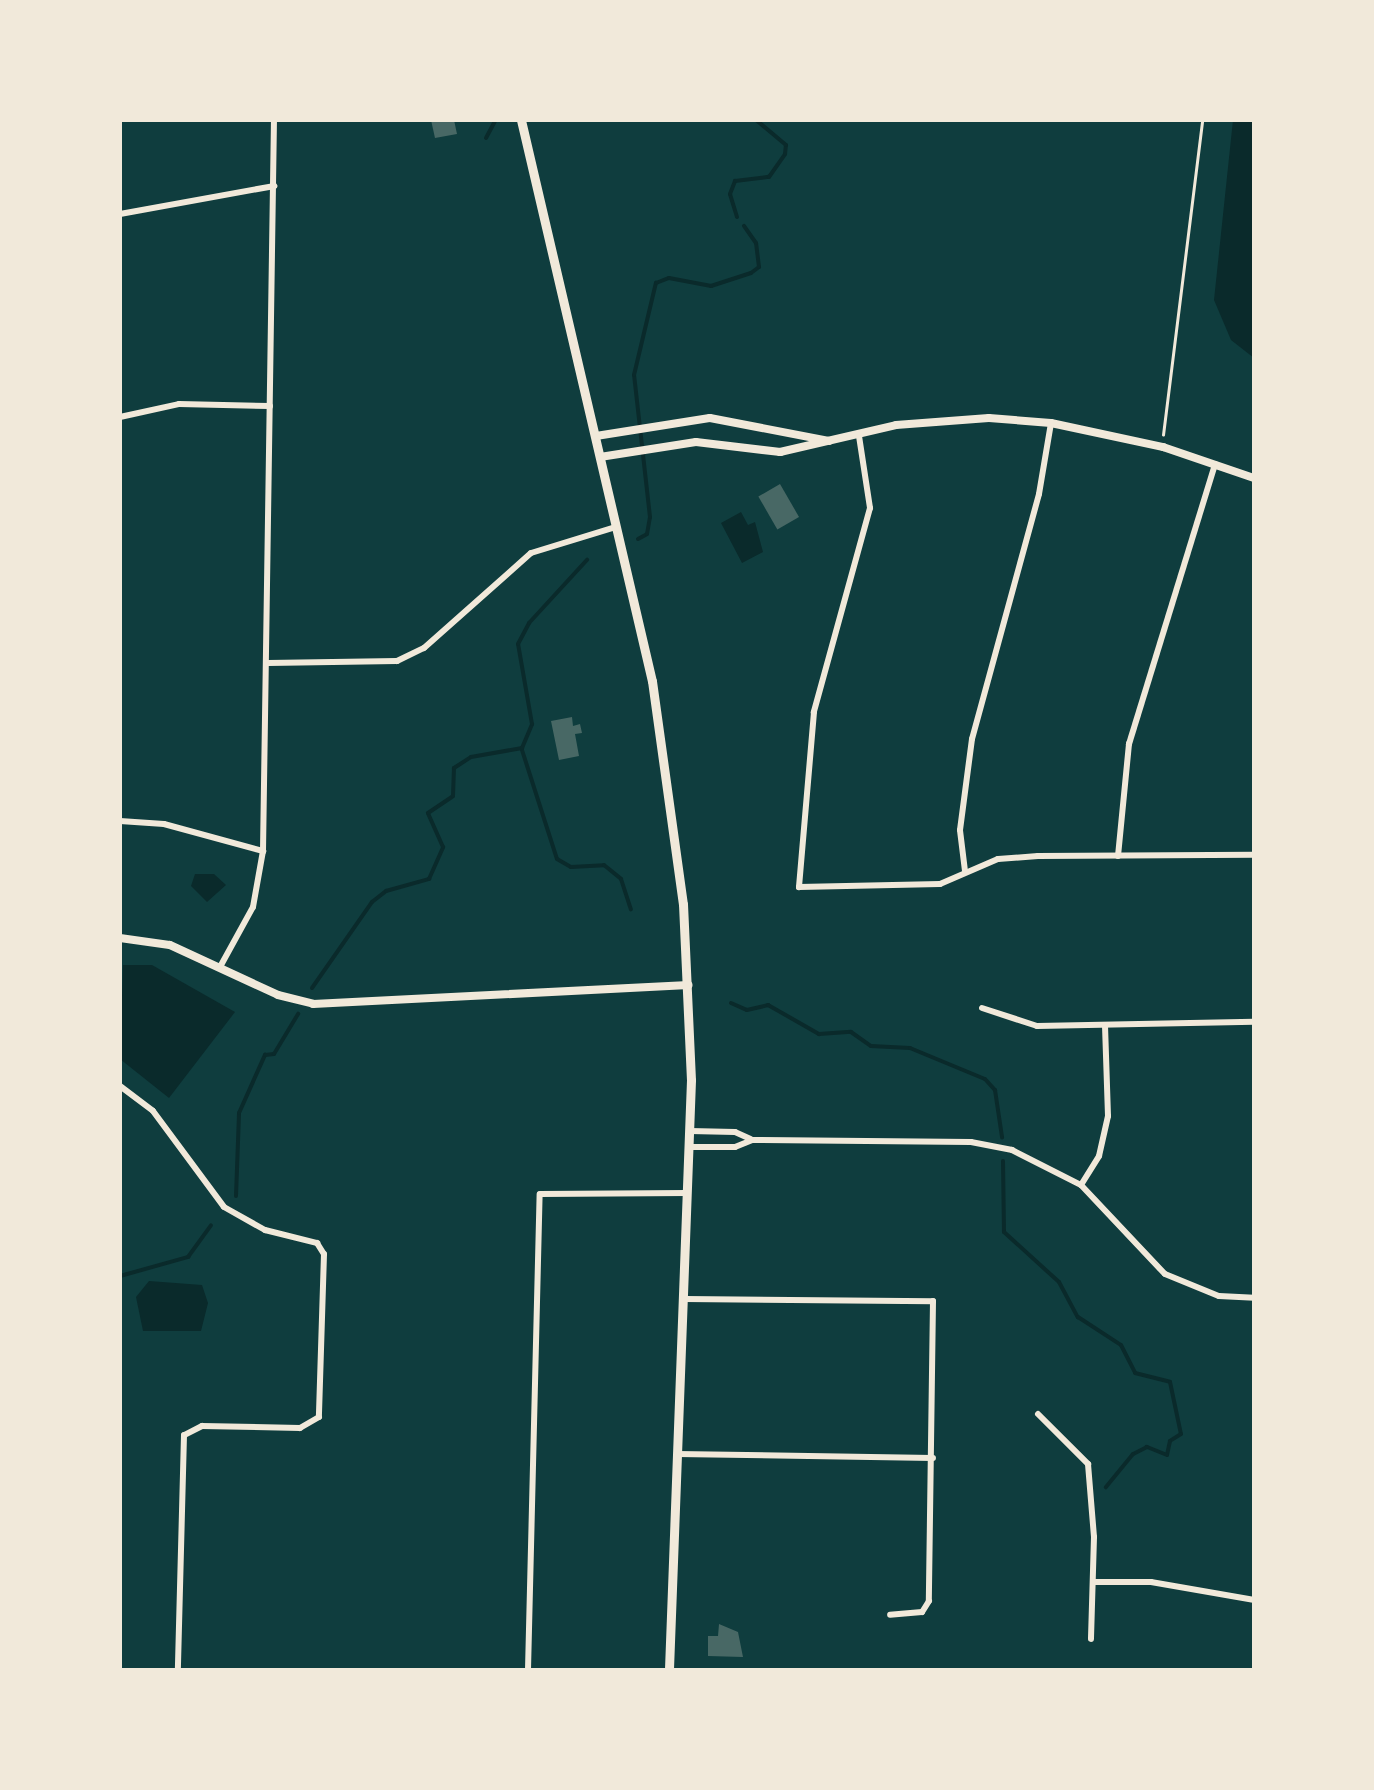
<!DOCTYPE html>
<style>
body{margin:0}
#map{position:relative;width:1374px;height:1790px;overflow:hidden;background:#0f3d3e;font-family:"DM Sans",sans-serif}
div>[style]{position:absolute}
.water>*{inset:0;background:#0a2a2b}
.stream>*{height:4px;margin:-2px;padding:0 2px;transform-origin:2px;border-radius:2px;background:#0a2a2b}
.building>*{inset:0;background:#486865;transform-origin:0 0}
.path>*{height:2.5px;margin:-1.25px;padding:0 1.25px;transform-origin:1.25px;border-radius:1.25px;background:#f1e9da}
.minor>*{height:6px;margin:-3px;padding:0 3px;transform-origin:3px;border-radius:3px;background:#f1e9da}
.tertiary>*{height:8px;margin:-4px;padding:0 4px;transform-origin:4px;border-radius:4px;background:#f1e9da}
.primary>*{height:9px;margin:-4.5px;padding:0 4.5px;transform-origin:4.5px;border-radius:4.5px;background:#f1e9da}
span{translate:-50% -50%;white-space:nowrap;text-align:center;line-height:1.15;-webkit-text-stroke:8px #f1e9da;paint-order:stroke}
.frame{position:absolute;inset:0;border:122px solid #f1e9da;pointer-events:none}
</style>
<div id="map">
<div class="water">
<i style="clip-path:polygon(1233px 120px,1254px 120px,1254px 358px,1231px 340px,1214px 300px)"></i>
<i style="clip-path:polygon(741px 512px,748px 525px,755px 522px,763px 552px,742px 563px,721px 523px)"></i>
<i style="clip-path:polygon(195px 874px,214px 874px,226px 885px,207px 902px,191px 886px)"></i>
<i style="clip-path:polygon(123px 965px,152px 965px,235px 1012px,169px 1098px,120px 1059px)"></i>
<i style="clip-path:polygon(149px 1281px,202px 1285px,208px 1303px,201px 1331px,143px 1331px,136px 1297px)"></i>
</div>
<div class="stream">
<i style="left:486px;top:138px;width:19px;rotate:-62deg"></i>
<i style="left:737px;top:217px;width:24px;rotate:-107deg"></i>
<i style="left:730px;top:194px;width:14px;rotate:-69deg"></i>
<i style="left:735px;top:181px;width:34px;rotate:-7deg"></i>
<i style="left:769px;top:177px;width:28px;rotate:-55deg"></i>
<i style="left:785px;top:154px;width:9px;rotate:-84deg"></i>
<i style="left:786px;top:145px;width:39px;rotate:-140deg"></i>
<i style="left:638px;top:539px;width:10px;rotate:-29deg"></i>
<i style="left:647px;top:534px;width:17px;rotate:-80deg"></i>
<i style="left:650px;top:517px;width:143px;rotate:-96.4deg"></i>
<i style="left:634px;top:375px;width:95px;rotate:-76.6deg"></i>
<i style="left:656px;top:283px;width:14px;rotate:-21deg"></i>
<i style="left:669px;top:278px;width:43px;rotate:10.8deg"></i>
<i style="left:711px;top:286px;width:42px;rotate:-18deg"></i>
<i style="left:751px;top:273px;width:10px;rotate:-37deg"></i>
<i style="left:759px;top:267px;width:24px;rotate:-97deg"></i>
<i style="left:756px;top:243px;width:21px;rotate:-125deg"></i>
<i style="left:522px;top:750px;width:114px;rotate:72.2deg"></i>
<i style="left:557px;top:859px;width:16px;rotate:30deg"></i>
<i style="left:571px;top:867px;width:33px;rotate:-3deg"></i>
<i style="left:604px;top:865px;width:22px;rotate:39deg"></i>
<i style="left:621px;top:879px;width:32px;rotate:72deg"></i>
<i style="left:312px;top:988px;width:105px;rotate:-55.1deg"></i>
<i style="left:372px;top:902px;width:18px;rotate:-38deg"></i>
<i style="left:386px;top:891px;width:45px;rotate:-15.6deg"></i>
<i style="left:429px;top:879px;width:35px;rotate:-66deg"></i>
<i style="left:443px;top:847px;width:37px;rotate:-114deg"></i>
<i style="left:428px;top:813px;width:30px;rotate:-34deg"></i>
<i style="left:453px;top:796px;width:28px;rotate:-88deg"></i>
<i style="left:454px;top:768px;width:20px;rotate:-33deg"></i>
<i style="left:471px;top:757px;width:52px;rotate:-10deg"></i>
<i style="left:522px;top:748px;width:26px;rotate:-67deg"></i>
<i style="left:532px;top:724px;width:81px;rotate:-99.9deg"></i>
<i style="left:518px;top:644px;width:24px;rotate:-62deg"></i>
<i style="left:529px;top:623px;width:86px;rotate:-47.4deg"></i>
<i style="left:731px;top:1003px;width:17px;rotate:24deg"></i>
<i style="left:747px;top:1010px;width:22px;rotate:-13deg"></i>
<i style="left:768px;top:1005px;width:59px;rotate:29.6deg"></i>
<i style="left:819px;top:1034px;width:32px;rotate:-4deg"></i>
<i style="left:851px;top:1032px;width:24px;rotate:35deg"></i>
<i style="left:871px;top:1046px;width:39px;rotate:3deg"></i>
<i style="left:910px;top:1048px;width:81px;rotate:22.5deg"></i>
<i style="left:985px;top:1079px;width:15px;rotate:48deg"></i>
<i style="left:995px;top:1090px;width:48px;rotate:81.5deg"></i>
<i style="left:1003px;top:1161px;width:71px;rotate:89.2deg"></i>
<i style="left:1004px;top:1232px;width:74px;rotate:42.3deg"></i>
<i style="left:1059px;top:1282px;width:40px;rotate:62deg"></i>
<i style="left:1078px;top:1317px;width:51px;rotate:33.1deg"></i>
<i style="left:1121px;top:1345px;width:31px;rotate:63deg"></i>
<i style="left:1135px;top:1373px;width:36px;rotate:14deg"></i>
<i style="left:1170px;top:1382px;width:53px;rotate:78.1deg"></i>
<i style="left:1181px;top:1434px;width:13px;rotate:148deg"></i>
<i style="left:1170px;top:1441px;width:14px;rotate:102deg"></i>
<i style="left:1167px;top:1455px;width:22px;rotate:-158deg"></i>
<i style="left:1147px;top:1447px;width:16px;rotate:153deg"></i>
<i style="left:1133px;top:1454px;width:43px;rotate:129.3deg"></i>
<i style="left:236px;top:1196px;width:83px;rotate:-87.9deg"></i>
<i style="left:239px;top:1113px;width:64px;rotate:-65.9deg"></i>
<i style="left:265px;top:1055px;width:9px;rotate:-6deg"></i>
<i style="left:274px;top:1054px;width:47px;rotate:-59deg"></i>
<i style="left:120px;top:1276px;width:71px;rotate:-15.6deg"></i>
<i style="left:188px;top:1257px;width:39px;rotate:-54deg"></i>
</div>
<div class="building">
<i style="clip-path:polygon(431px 120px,454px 120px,457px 134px,435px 138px)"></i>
<i style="left:780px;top:484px;width:38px;height:25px;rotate:60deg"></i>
<i style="clip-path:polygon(572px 717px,573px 726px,580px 724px,582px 733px,575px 734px,579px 756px,559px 760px,551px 721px)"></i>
<i style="clip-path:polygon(719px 1624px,738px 1632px,743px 1657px,708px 1656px,708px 1636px,718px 1636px)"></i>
</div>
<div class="path">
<i style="left:1163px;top:435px;width:317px;rotate:-82.9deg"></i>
</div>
<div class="minor">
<i style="left:120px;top:214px;width:157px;rotate:-10.3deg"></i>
<i style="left:120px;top:417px;width:60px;rotate:-12.4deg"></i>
<i style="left:179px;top:404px;width:91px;rotate:1.3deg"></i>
<i style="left:859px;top:436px;width:73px;rotate:81.3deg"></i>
<i style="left:870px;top:508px;width:212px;rotate:105.4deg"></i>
<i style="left:814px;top:712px;width:176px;rotate:94.9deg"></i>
<i style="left:799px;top:887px;width:141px;rotate:-1.2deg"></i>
<i style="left:940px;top:884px;width:63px;rotate:-23.3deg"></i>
<i style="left:998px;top:859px;width:40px;rotate:-4.3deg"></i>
<i style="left:1038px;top:856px;width:216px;rotate:-0.3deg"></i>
<i style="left:268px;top:663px;width:129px;rotate:-0.9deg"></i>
<i style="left:397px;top:661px;width:30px;rotate:-26deg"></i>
<i style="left:424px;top:648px;width:143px;rotate:-41.6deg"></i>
<i style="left:531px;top:553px;width:89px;rotate:-17deg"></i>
<i style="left:120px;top:821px;width:44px;rotate:3.9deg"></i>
<i style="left:164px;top:824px;width:103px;rotate:15.3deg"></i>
<i style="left:1118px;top:856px;width:113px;rotate:-84.4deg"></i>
<i style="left:1129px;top:744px;width:293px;rotate:-72.9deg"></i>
<i style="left:965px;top:871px;width:41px;rotate:-97deg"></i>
<i style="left:960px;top:830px;width:92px;rotate:-82.5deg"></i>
<i style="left:972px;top:739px;width:254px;rotate:-74.7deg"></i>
<i style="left:1039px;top:494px;width:72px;rotate:-80.4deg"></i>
<i style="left:220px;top:967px;width:68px;rotate:-61.2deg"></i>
<i style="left:253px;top:907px;width:57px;rotate:-79.9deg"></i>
<i style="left:263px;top:851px;width:731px;rotate:-89.14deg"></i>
<i style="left:982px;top:1008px;width:58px;rotate:18.1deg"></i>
<i style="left:1037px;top:1026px;width:217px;rotate:-1.1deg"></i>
<i style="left:120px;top:1086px;width:41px;rotate:37.1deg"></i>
<i style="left:153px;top:1111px;width:119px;rotate:53.5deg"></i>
<i style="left:224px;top:1207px;width:47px;rotate:29.3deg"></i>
<i style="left:265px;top:1230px;width:54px;rotate:14deg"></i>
<i style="left:317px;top:1243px;width:13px;rotate:58deg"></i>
<i style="left:324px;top:1254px;width:163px;rotate:91.8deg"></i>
<i style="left:319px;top:1417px;width:22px;rotate:150deg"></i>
<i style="left:300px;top:1428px;width:98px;rotate:-178.8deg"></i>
<i style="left:202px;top:1426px;width:20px;rotate:153deg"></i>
<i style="left:184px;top:1435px;width:235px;rotate:91.5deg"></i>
<i style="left:690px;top:1131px;width:45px;rotate:1.3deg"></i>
<i style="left:735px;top:1132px;width:17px;rotate:24deg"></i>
<i style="left:690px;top:1147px;width:45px"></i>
<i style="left:735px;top:1147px;width:18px;rotate:-22deg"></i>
<i style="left:752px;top:1140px;width:219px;rotate:0.5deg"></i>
<i style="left:971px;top:1142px;width:42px;rotate:11deg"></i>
<i style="left:1012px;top:1150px;width:77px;rotate:26.9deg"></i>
<i style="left:1081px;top:1185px;width:122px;rotate:46.7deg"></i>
<i style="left:1165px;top:1274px;width:58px;rotate:22.2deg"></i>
<i style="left:1219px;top:1296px;width:35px;rotate:3deg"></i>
<i style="left:1081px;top:1185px;width:34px;rotate:-58deg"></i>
<i style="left:1099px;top:1156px;width:41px;rotate:-77.3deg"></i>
<i style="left:1108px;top:1116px;width:91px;rotate:-91.9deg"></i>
<i style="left:685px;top:1299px;width:248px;rotate:0.5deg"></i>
<i style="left:933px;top:1301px;width:300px;rotate:90.8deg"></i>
<i style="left:929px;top:1601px;width:13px;rotate:122deg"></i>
<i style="left:922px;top:1612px;width:32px;rotate:175deg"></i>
<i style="left:1038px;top:1414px;width:71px;rotate:45deg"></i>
<i style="left:1088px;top:1464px;width:73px;rotate:85.3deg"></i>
<i style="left:1094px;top:1537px;width:102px;rotate:91.7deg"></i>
<i style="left:677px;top:1454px;width:256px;rotate:0.9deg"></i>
<i style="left:1094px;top:1582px;width:57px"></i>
<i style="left:1151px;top:1582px;width:105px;rotate:9.9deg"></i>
<i style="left:528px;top:1670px;width:476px;rotate:-88.6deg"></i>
<i style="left:540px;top:1194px;width:147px;rotate:-0.4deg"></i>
</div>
<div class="tertiary">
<i style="left:596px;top:436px;width:115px;rotate:-9deg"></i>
<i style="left:710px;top:418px;width:121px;rotate:10.9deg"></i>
<i style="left:600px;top:457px;width:97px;rotate:-8.9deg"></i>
<i style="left:696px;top:442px;width:85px;rotate:6.8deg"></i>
<i style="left:780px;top:452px;width:119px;rotate:-13.1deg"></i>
<i style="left:896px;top:425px;width:93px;rotate:-4.3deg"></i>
<i style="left:989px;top:418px;width:62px;rotate:4.6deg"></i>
<i style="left:1051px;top:423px;width:115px;rotate:12.1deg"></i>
<i style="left:1163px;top:447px;width:96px;rotate:18.8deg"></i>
<i style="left:120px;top:938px;width:50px;rotate:8deg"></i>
<i style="left:170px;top:945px;width:119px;rotate:24.8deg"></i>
<i style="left:278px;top:995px;width:36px;rotate:14deg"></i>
<i style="left:313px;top:1004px;width:376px;rotate:-2.9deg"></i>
</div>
<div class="primary">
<i style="left:521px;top:120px;width:576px;rotate:76.86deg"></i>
<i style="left:652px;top:681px;width:225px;rotate:82.1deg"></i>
<i style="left:683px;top:904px;width:176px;rotate:87.4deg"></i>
<i style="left:691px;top:1080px;width:590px;rotate:92.14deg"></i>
</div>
<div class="frame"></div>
</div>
